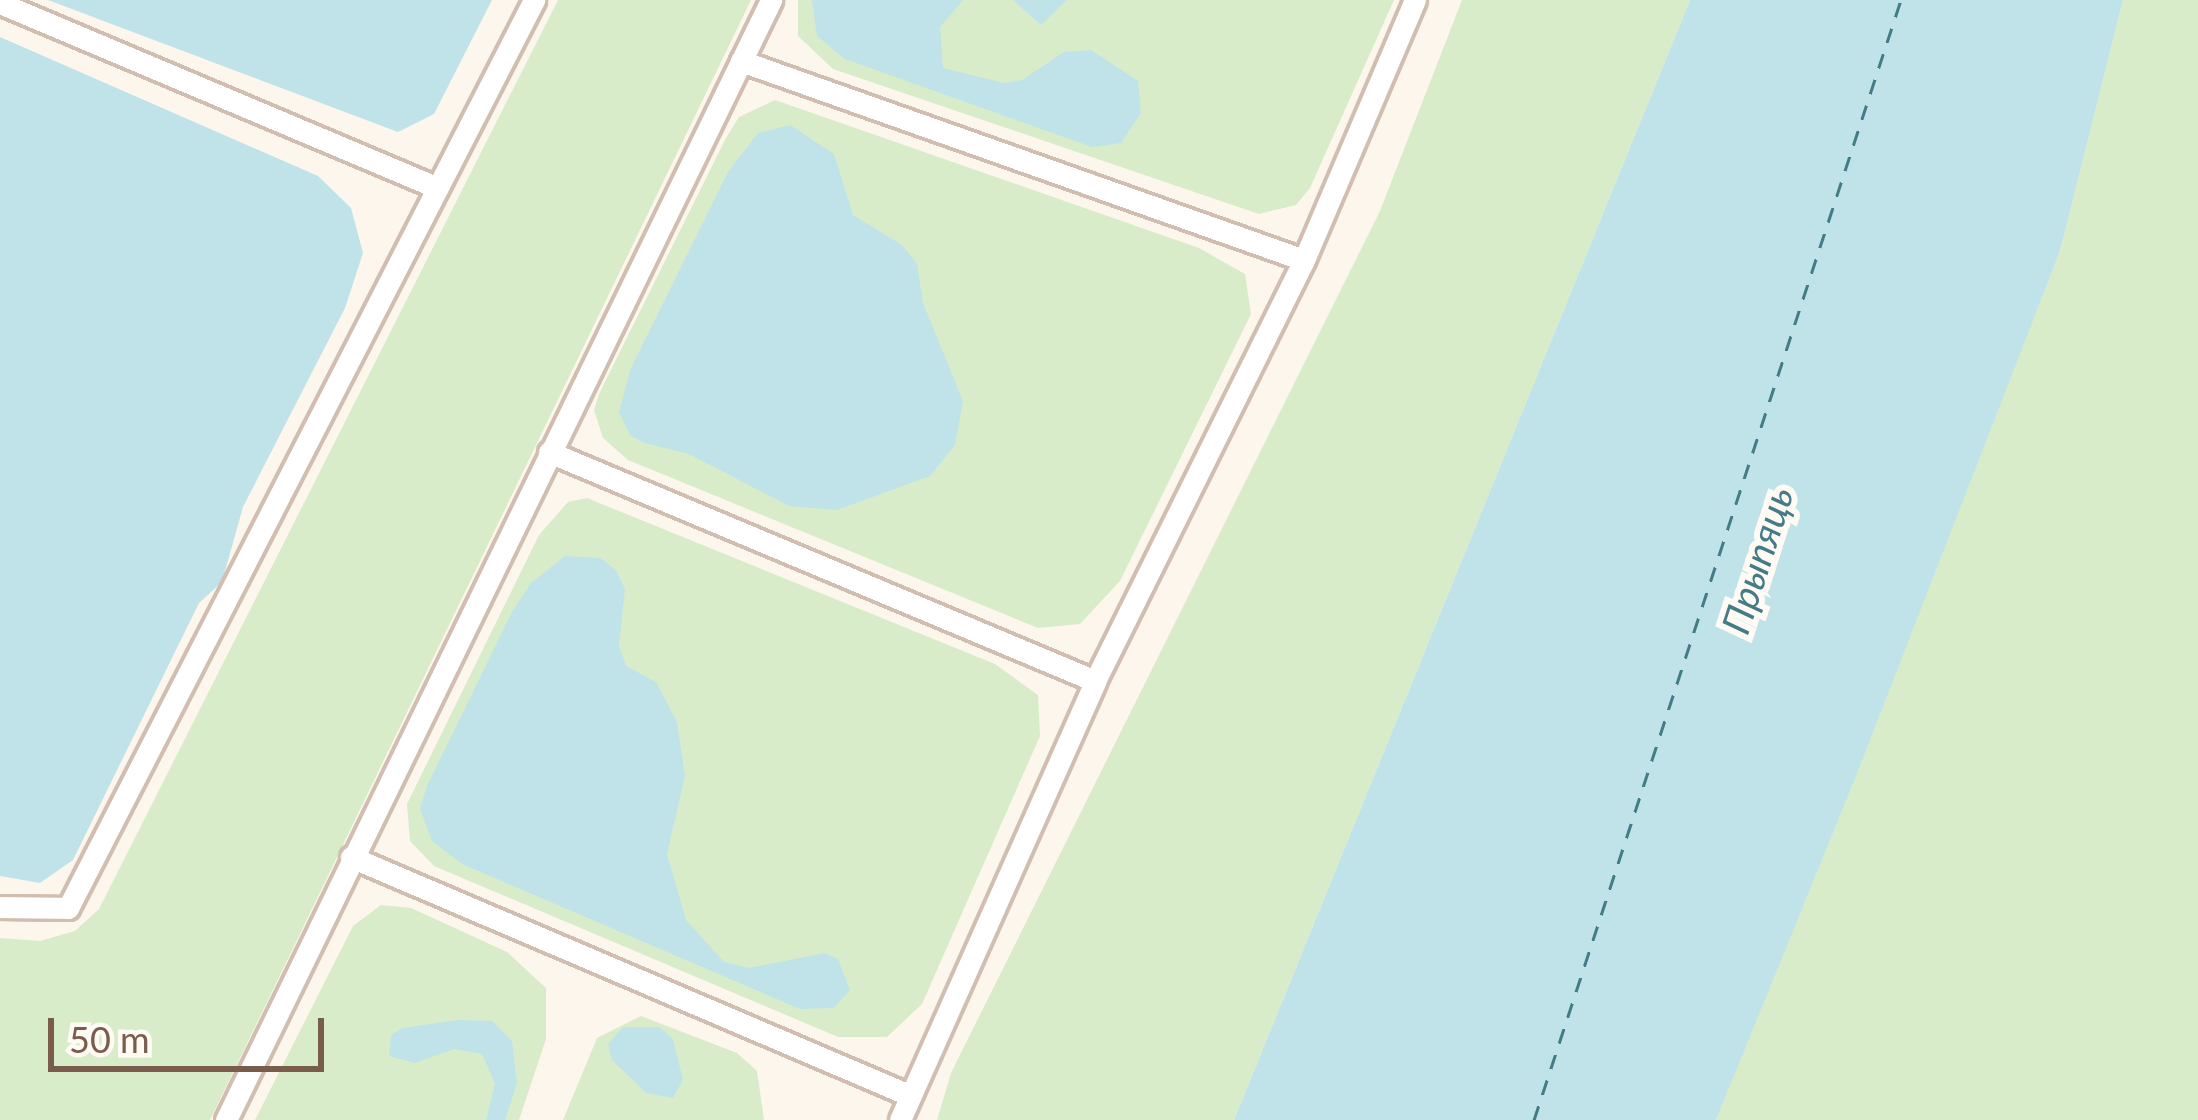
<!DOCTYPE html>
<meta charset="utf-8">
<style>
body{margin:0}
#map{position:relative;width:2198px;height:1120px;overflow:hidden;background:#fdf6ec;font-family:Lato,sans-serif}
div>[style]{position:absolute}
.green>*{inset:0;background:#d8ecc9}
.water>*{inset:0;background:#bfe3e8}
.ferry>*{height:3px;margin-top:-1.5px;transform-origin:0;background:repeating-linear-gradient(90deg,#437c86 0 15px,transparent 0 27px)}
.roads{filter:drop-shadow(3px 0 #d1beb0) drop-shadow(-3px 0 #d1beb0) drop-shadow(0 3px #d1beb0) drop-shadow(0 -3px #d1beb0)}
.lane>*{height:21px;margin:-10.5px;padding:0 10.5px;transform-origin:10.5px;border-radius:10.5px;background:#fff}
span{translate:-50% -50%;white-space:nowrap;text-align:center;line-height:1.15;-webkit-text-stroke:12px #fffaf3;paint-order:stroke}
.water-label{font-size:39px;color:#437c86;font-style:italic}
.scale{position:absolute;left:48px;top:1018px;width:276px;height:54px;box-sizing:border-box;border:6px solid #7a5c4d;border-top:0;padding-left:15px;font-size:36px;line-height:42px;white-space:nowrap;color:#7a5c4d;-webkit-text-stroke:9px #fffaf3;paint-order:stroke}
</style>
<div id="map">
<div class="green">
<i style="clip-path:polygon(558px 0,751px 0,210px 1120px,0 1120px,0 938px,40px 941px,75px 931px,99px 909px)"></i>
<i style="clip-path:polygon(798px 0,1394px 0,1310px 188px,1296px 205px,1259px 214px,833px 69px,798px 36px)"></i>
<i style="clip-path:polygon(1462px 0,1690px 0,1234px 1120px,937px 1120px,951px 1073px,1380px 211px)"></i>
<i style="clip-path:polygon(2123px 0,2198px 0,2198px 1120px,1716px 1120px,2060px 251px)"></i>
<i style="clip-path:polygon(775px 100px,1199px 248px,1245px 274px,1251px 314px,1120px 581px,1080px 624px,1038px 628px,628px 460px,603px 438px,594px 410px,599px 394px,726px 138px,739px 117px)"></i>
<i style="clip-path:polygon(587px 498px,995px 664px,1038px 695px,1040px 736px,922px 1004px,887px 1037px,838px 1037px,434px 866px,410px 841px,407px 804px,539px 535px,568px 502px)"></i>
<i style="clip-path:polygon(381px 905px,411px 908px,507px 952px,546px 988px,546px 1039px,519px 1120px,255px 1120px,353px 926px)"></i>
<i style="clip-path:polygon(641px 1016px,737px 1053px,757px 1071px,764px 1120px,563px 1120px,597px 1038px)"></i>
</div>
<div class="water">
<i style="clip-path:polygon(48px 0,492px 0,434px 114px,398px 132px)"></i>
<i style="clip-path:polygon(812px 0,963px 0,940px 27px,943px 68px,1004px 83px,1022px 80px,1064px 52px,1091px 50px,1138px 81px,1141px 113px,1121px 143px,1092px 147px,845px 59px,817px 36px)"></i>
<i style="clip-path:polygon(1013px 0,1067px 0,1041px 25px)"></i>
<i style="clip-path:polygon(1690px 0,2123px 0,2060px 251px,1856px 776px,1716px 1120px,1234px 1120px)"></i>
<i style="clip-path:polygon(0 37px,318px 176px,351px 208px,363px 253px,345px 308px,243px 507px,222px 582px,199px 603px,73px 860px,40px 883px,0 876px)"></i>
<i style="clip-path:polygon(790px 125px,834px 154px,853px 215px,902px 245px,917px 264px,923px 303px,963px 401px,955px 445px,930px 476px,837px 510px,789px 506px,689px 454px,645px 443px,631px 436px,619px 413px,630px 370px,728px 172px,758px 133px)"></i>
<i style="clip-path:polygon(565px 556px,600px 558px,616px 570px,625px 589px,619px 645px,626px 666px,656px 682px,677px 722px,685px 776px,667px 854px,686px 920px,724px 962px,749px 968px,825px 953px,838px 959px,850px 990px,834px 1008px,800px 1009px,462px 864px,432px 841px,420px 809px,427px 786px,512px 612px,531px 583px)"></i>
<i style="clip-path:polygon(459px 1020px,492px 1021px,512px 1041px,517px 1083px,505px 1120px,486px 1120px,495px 1084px,482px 1054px,454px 1049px,415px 1063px,389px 1056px,391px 1035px,402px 1028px)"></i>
<i style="clip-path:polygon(623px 1027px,659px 1027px,673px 1039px,683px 1080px,673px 1098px,646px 1093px,612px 1060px,608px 1044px)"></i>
</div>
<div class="ferry">
<i style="left:1534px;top:1120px;width:1179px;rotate:-71.86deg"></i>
</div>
<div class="roads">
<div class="lane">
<i style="left:0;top:3px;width:475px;rotate:22.9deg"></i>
<i style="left:741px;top:61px;width:597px;rotate:19.47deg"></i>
<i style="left:549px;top:452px;width:592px;rotate:22.75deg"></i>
<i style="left:351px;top:857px;width:607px;rotate:23.1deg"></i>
<i style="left:0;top:907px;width:68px;rotate:0.8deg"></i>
<i style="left:68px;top:908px;width:1021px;rotate:-62.83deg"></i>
<i style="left:226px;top:1120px;width:1246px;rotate:-64.05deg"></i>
<i style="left:900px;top:1120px;width:480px;rotate:-66deg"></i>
<i style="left:1095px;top:681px;width:470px;rotate:-63.6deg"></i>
<i style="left:1304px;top:260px;width:283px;rotate:-66.9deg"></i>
</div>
</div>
<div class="water-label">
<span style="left:1757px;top:560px;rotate:-72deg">Прыпяць</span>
</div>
<div class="scale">50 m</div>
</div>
